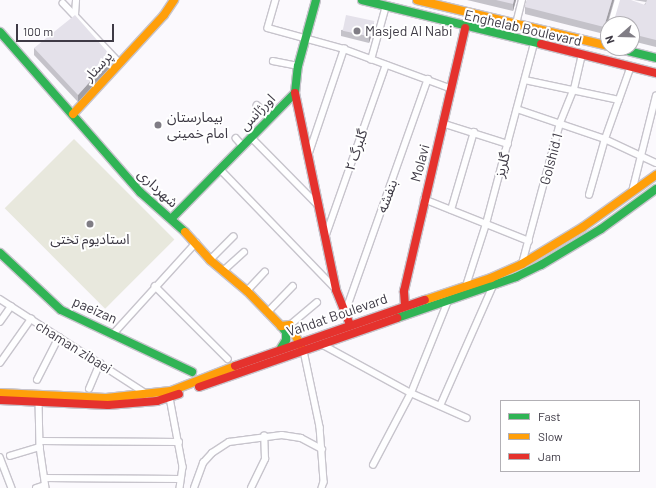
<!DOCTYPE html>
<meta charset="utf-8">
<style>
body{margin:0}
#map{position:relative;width:656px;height:488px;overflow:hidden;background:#fbf9fd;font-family:Barlow,"Noto Sans Arabic",sans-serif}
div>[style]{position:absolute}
.green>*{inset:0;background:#e8e8dd;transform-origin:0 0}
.roads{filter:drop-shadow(1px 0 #c7c4cc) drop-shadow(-1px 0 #c7c4cc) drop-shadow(0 1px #c7c4cc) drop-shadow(0 -1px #c7c4cc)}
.street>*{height:5.5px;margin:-2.75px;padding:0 2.75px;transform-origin:2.75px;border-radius:2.75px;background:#fefeff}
.fast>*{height:8px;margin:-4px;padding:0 4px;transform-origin:4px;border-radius:4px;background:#30b455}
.slow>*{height:8px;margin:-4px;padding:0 4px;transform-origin:4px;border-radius:4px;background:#ff9f0a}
.jam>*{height:8px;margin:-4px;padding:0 4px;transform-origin:4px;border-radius:4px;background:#e5322d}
.wall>*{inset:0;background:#c4c2c9}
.shaded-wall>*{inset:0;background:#a09ea4}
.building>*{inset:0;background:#e4e1ea;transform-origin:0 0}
.dots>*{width:11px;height:11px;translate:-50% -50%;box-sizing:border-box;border:2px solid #fff;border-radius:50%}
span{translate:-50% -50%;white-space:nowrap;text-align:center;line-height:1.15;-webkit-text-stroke:4px #fff;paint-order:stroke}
.street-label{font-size:14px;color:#3e3a45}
.poi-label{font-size:14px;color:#3e3a45}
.left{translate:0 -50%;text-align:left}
.legend{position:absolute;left:500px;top:400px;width:140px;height:72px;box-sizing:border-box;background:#fff;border:1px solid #b2b0b5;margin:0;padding:5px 7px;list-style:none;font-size:12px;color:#3e3a45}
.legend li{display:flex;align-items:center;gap:8px;height:20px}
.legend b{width:20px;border:1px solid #b2b0b5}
.north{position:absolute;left:600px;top:16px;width:40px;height:40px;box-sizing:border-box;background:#fff;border:1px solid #b2b0b5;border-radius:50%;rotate:250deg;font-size:11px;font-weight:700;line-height:16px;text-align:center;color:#3e3a45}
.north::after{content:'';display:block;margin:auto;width:14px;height:18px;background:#807d85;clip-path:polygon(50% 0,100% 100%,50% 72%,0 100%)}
.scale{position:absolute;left:16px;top:24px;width:98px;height:18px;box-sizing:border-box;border:2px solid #3e3a45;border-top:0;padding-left:5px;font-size:12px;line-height:14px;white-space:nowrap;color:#3e3a45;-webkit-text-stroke:3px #fff;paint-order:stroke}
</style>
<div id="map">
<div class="green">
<i style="left:74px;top:139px;width:142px;height:98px;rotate:45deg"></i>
</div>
<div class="roads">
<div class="street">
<i style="left:276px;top:0;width:29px;rotate:106deg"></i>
<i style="left:268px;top:28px;width:79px;rotate:15.4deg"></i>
<i style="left:344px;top:49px;width:115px;rotate:20.3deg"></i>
<i style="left:63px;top:3px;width:81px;rotate:46.5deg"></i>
<i style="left:75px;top:15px;width:15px;rotate:-86deg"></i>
<i style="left:516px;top:24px;width:25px;rotate:-76deg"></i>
<i style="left:611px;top:24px;width:25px;rotate:-74deg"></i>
<i style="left:618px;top:0;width:9px;rotate:13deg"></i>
<i style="left:605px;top:45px;width:10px;rotate:-73deg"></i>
<i style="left:371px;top:60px;width:56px;rotate:-74.5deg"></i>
<i style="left:273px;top:61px;width:25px;rotate:11deg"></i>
<i style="left:525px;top:80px;width:96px;rotate:12deg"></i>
<i style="left:257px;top:105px;width:18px;rotate:43deg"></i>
<i style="left:517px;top:109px;width:93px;rotate:18.8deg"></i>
<i style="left:605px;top:139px;width:56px;rotate:25.2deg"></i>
<i style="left:445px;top:124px;width:66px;rotate:17.6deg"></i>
<i style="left:251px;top:137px;width:95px;rotate:45.4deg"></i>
<i style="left:236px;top:138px;width:11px;rotate:49deg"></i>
<i style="left:309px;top:153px;width:110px;rotate:-71.4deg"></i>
<i style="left:221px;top:170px;width:165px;rotate:46deg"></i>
<i style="left:632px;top:192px;width:99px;rotate:-76deg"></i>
<i style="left:589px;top:195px;width:58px;rotate:-74.1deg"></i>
<i style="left:605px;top:139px;width:77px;rotate:-70.4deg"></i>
<i style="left:424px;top:199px;width:113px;rotate:21.8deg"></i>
<i style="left:451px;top:210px;width:81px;rotate:-73.6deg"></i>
<i style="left:326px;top:235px;width:180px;rotate:-70.6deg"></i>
<i style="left:210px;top:260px;width:33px;rotate:-45deg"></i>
<i style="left:522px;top:264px;width:146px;rotate:-74.9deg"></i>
<i style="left:560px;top:123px;width:37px;rotate:-68deg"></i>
<i style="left:574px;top:89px;width:35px;rotate:-77deg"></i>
<i style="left:223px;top:271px;width:28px;rotate:-42deg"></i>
<i style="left:155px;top:286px;width:103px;rotate:45deg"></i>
<i style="left:466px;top:286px;width:65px;rotate:-72.1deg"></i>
<i style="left:486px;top:224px;width:187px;rotate:-75.1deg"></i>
<i style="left:247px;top:291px;width:26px;rotate:-47deg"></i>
<i style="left:0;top:299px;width:175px;rotate:32.9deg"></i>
<i style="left:267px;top:313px;width:37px;rotate:-46deg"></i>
<i style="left:345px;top:313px;width:248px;rotate:-70.5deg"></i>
<i style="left:0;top:322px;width:19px;rotate:-55deg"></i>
<i style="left:290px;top:325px;width:35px;rotate:-40deg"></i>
<i style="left:114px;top:333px;width:122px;rotate:-47.7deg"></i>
<i style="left:323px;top:345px;width:100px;rotate:28.6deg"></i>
<i style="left:411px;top:393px;width:61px;rotate:24.1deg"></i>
<i style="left:304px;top:351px;width:78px;rotate:78.1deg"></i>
<i style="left:320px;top:427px;width:55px;rotate:85.8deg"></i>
<i style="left:324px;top:482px;width:6px;rotate:108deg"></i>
<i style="left:0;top:363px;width:54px;rotate:-54.8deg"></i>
<i style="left:37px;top:380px;width:48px;rotate:-62.9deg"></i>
<i style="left:89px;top:389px;width:28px;rotate:-67deg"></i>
<i style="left:170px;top:398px;width:70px;rotate:79.3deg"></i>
<i style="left:183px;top:467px;width:21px;rotate:98deg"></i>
<i style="left:39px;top:400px;width:47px;rotate:88.8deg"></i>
<i style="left:40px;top:447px;width:41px;rotate:81.7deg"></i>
<i style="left:440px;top:406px;width:131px;rotate:-66.2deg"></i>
<i style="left:41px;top:441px;width:138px;rotate:0.4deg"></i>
<i style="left:10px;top:456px;width:31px;rotate:-17deg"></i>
<i style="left:0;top:457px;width:33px;rotate:69deg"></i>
<i style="left:373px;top:465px;width:81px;rotate:-62.2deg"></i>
<i style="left:411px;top:393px;width:99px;rotate:-68.1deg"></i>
<i style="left:45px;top:478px;width:135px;rotate:0.4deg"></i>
<i style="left:36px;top:488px;width:9px;rotate:-18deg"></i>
<i style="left:194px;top:488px;width:27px;rotate:-70deg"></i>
<i style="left:203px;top:463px;width:13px;rotate:-48deg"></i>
<i style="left:212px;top:453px;width:20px;rotate:-33deg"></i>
<i style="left:229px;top:442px;width:53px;rotate:-7.5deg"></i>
<i style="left:282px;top:435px;width:19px;rotate:9deg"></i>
<i style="left:301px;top:438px;width:24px;rotate:28deg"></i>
<i style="left:251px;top:488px;width:32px;rotate:-64deg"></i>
<i style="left:265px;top:459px;width:23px;rotate:-92deg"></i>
</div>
<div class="fast">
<i style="left:362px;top:0;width:184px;rotate:13.8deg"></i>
<i style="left:0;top:32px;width:213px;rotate:48.8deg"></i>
<i style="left:140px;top:192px;width:60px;rotate:41.6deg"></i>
<i style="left:616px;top:48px;width:41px;rotate:14deg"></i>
<i style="left:172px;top:218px;width:175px;rotate:-45.5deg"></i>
<i style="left:295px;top:93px;width:27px;rotate:-84deg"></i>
<i style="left:298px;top:66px;width:68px;rotate:-74.7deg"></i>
<i style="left:0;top:253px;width:83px;rotate:43.1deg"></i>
<i style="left:61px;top:310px;width:145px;rotate:25.3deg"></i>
<i style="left:397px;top:318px;width:126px;rotate:-19deg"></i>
<i style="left:516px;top:277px;width:28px;rotate:-26deg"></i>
<i style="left:541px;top:265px;width:70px;rotate:-31deg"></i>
<i style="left:601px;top:229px;width:68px;rotate:-36deg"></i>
<i style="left:281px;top:326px;width:8px;rotate:50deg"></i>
<i style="left:286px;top:332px;width:8px;rotate:90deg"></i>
<i style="left:286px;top:340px;width:9px;rotate:122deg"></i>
</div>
<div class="slow">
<i style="left:417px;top:0;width:196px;rotate:13.5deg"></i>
<i style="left:73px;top:114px;width:134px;rotate:-47.4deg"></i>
<i style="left:164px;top:15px;width:18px;rotate:-56deg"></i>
<i style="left:185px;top:232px;width:38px;rotate:48deg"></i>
<i style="left:210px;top:260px;width:48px;rotate:40deg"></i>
<i style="left:247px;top:291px;width:49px;rotate:45.8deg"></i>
<i style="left:281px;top:326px;width:9px;rotate:-6deg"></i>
<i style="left:290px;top:325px;width:25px;rotate:63deg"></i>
<i style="left:425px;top:300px;width:70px;rotate:-18.4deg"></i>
<i style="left:491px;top:278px;width:34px;rotate:-24deg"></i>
<i style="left:522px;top:264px;width:71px;rotate:-31.2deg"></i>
<i style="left:583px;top:227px;width:90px;rotate:-35.5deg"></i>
<i style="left:0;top:393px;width:106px;rotate:2.7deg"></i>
<i style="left:106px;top:398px;width:65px;rotate:-6.1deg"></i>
<i style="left:171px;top:391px;width:69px;rotate:-21.3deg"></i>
</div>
<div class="jam">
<i style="left:541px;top:44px;width:119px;rotate:14.2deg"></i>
<i style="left:295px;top:93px;width:201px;rotate:78.2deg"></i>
<i style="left:336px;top:290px;width:38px;rotate:68deg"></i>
<i style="left:405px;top:306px;width:15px;rotate:-94deg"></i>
<i style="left:404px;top:291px;width:270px;rotate:-76.9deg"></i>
<i style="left:235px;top:366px;width:201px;rotate:-19.2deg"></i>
<i style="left:199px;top:387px;width:210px;rotate:-19.2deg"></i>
<i style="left:0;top:400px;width:108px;rotate:2.7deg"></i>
<i style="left:108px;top:405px;width:49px;rotate:-4.7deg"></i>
<i style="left:157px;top:401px;width:23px;rotate:-18deg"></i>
</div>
</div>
<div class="wall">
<i style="clip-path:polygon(467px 0,516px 0,513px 11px)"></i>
<i style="clip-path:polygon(527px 0,614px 0,604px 34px,525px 14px,525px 7px)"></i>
<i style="clip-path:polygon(634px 0,656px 0,656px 47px,632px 41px,632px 24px,646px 2px)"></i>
<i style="clip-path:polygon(374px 27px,369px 43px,341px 36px,341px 30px)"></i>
<i style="clip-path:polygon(34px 48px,112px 65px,78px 102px,34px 55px)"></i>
</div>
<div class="shaded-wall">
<i style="clip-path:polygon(514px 0,516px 0,513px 11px,513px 4px)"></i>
<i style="clip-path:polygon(612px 0,614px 0,604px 34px,604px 27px)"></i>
<i style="clip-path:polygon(374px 21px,374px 27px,369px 43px,369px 37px)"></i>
<i style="clip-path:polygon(112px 57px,112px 65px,78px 102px,78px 95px)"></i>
</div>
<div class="building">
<i style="clip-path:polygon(496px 0,514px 0,513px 4px)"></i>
<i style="clip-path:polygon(527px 0,612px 0,604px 27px,525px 7px)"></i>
<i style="clip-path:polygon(620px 0,631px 0,645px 5px,647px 0,656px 0,656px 40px,632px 34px,632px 24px,613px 24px)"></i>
<i style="clip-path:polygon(75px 15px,112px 57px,78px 95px,34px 48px)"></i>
<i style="left:346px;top:15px;width:29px;height:16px;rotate:12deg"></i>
</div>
<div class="dots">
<i style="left:357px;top:31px;background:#807d85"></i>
<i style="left:158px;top:125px;background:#807d85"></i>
<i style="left:90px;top:224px;background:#807d85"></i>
</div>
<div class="street-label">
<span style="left:523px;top:28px;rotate:13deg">Enghelab Boulevard</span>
<span style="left:98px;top:66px;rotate:-48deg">پرستار</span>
<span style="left:257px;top:112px;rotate:-46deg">اورژانس</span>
<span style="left:356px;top:150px;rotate:-71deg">گلبرگ ۲</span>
<span style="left:551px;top:159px;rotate:-75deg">Golshid 1</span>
<span style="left:420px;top:163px;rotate:-75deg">Molavi</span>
<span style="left:502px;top:165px;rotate:-75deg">گلریز</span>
<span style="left:158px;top:188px;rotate:43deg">شهرداری</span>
<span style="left:387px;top:196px;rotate:-70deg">بنفشه</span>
<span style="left:95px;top:310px;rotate:24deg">paeizan</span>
<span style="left:337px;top:315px;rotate:-19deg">Vahdat Boulevard</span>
<span style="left:74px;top:347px;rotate:32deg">chaman zibaei</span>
</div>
<div class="poi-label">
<span class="left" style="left:365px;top:31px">Masjed Al Nabi</span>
<span class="left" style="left:167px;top:125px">بیمارستان<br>امام خمینی</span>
<span style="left:90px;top:239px">استادیوم تختی</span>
</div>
<ul class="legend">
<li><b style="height:5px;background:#30b455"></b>Fast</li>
<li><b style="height:5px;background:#ff9f0a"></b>Slow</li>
<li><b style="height:5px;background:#e5322d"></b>Jam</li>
</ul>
<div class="north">N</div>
<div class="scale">100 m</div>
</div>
